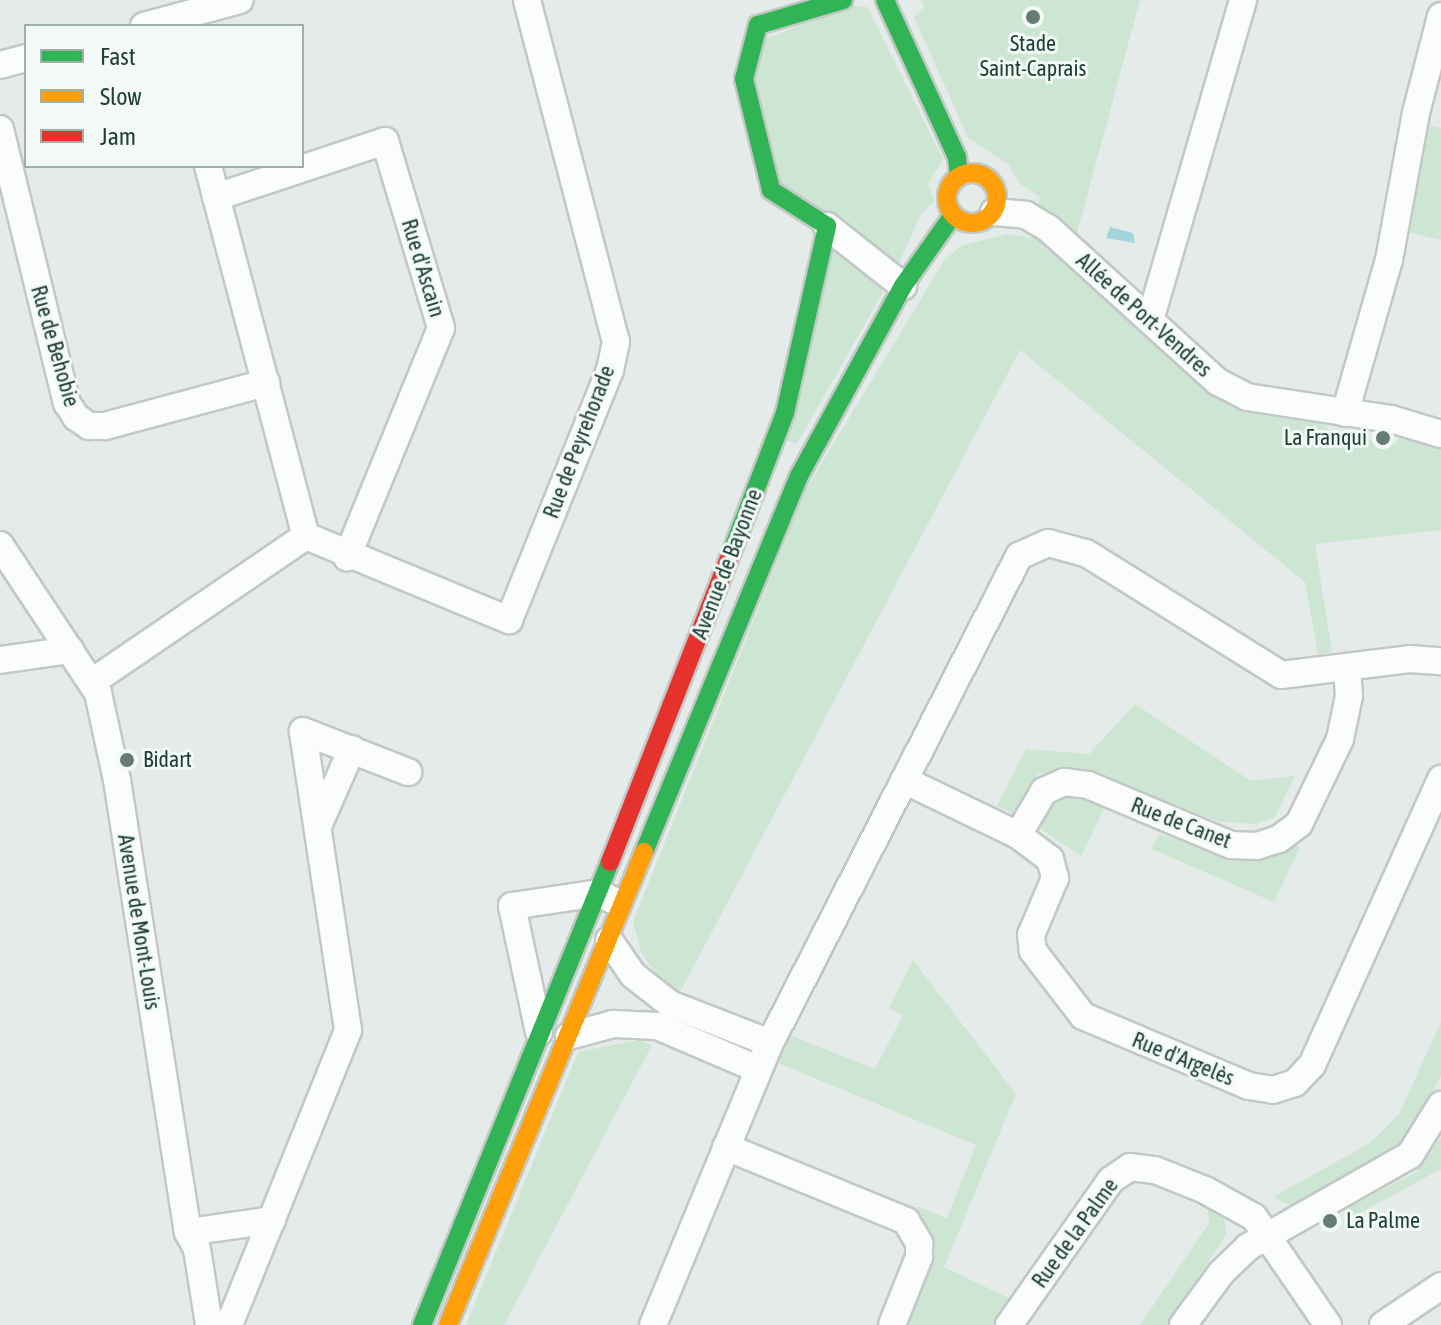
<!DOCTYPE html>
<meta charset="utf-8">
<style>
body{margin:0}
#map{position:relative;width:1441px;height:1325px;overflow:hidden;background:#e5ebe8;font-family:"Asap Condensed",sans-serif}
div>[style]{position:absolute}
.green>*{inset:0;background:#cde6d4}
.water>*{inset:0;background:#a2d5dc}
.roads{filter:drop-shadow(2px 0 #c2c8c5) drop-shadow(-2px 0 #c2c8c5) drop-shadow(0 2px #c2c8c5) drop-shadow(0 -2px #c2c8c5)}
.street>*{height:26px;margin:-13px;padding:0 13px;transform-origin:13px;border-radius:13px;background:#fbfcfc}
.fast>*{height:18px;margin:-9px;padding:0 9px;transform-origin:9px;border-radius:9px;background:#30b455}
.slow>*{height:18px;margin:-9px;padding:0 9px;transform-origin:9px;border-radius:9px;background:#ff9f0a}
.slow>.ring{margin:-9px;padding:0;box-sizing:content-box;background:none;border:18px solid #ff9f0a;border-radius:50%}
.jam>*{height:18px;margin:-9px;padding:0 9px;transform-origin:9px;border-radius:9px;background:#e5322d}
.dots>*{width:22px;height:22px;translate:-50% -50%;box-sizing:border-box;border:4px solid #f3faf6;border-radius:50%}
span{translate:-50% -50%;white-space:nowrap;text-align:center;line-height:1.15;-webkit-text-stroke:6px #f3faf6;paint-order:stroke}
.poi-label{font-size:22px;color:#204037}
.right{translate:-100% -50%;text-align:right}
.left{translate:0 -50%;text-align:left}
.street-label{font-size:22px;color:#204037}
.legend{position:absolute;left:24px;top:24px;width:280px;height:144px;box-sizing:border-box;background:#f3faf6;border:2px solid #9fb0aa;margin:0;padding:10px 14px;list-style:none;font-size:24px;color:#204037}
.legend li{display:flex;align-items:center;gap:16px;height:40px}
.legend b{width:40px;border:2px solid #9fb0aa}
</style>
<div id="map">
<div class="green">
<i style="clip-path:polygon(921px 0,1140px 0,1076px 237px,1038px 206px,1040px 197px,1019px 183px,1008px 164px,968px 138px,914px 17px,924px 7px)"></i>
<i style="clip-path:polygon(850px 5px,867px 7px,943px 159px,928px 184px,934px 202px,921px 214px,900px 261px,886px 265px,776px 181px,752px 79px,761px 41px)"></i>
<i style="clip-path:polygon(1427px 125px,1441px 128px,1441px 240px,1403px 231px)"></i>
<i style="clip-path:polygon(1009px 234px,1040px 239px,1228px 404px,1323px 422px,1331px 434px,1395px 444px,1400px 436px,1441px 448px,1441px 530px,1315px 544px,1332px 652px,1318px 654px,1305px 582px,1020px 350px,680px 992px,656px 974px,641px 952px,633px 922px,806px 489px,945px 259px,963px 245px)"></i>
<i style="clip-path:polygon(833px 247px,873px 271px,883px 292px,797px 444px,783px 439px)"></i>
<i style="clip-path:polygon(1135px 704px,1251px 781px,1295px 776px,1275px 817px,1256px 824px,1219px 822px,1082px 768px,1038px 774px,1017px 815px,997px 806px,1026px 749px,1089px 754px)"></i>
<i style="clip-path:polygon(1072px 790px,1105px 807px,1081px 856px,1041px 829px,1045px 802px)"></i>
<i style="clip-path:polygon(1158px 834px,1214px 848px,1289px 842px,1300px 847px,1274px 902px,1152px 849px)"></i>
<i style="clip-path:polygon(913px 960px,1016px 1094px,944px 1267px,1015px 1301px,999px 1325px,903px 1325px,927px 1230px,916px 1206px,947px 1218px,976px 1145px,778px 1063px,789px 1035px,875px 1069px,903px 1015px,889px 1008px)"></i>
<i style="clip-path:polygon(1441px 1022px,1441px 1075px,1405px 1143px,1296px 1208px,1273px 1197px,1370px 1143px,1399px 1114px)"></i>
<i style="clip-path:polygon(638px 1040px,652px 1045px,504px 1325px,466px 1325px,578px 1052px)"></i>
<i style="clip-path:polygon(1441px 1137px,1441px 1169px,1351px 1218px,1346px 1209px,1416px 1172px)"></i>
<i style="clip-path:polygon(1207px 1201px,1224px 1215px,1226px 1235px,1167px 1325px,1140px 1325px,1209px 1223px)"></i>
</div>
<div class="water">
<i style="clip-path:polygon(1110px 227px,1133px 233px,1135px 243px,1106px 238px)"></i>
</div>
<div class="roads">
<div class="street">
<i style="left:144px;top:26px;width:99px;rotate:-15.2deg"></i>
<i style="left:0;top:65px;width:27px;rotate:-15deg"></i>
<i style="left:0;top:129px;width:282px;rotate:76.3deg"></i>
<i style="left:67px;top:403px;width:17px;rotate:57deg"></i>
<i style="left:76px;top:417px;width:16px;rotate:35deg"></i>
<i style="left:89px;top:426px;width:16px"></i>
<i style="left:105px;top:426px;width:167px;rotate:-15deg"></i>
<i style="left:208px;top:166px;width:383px;rotate:75.2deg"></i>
<i style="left:216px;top:197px;width:178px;rotate:-18.3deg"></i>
<i style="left:385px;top:141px;width:195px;rotate:73.3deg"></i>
<i style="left:441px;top:328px;width:248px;rotate:112.3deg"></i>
<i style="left:994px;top:212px;width:32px;rotate:5deg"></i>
<i style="left:1026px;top:215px;width:26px;rotate:31deg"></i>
<i style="left:1048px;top:228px;width:229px;rotate:42.2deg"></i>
<i style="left:1218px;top:382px;width:33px;rotate:27deg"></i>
<i style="left:1247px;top:397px;width:146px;rotate:8.7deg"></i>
<i style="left:1391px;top:419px;width:52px;rotate:16.7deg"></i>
<i style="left:827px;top:226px;width:97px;rotate:38.3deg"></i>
<i style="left:1151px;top:317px;width:330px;rotate:-73.8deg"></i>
<i style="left:1345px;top:413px;width:159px;rotate:-74deg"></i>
<i style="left:1389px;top:260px;width:149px;rotate:-79.6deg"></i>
<i style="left:1416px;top:113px;width:100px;rotate:-75.5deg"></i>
<i style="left:306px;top:536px;width:220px;rotate:22.5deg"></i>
<i style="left:509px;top:620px;width:270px;rotate:-68deg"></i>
<i style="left:610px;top:370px;width:29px;rotate:-78deg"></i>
<i style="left:616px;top:342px;width:353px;rotate:-104.6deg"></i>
<i style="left:0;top:545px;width:178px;rotate:56.5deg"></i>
<i style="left:98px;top:693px;width:89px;rotate:77.7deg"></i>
<i style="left:117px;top:780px;width:458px;rotate:81.1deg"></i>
<i style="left:188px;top:1232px;width:19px;rotate:62deg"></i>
<i style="left:197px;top:1249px;width:77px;rotate:81deg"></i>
<i style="left:0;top:660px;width:71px;rotate:-8.1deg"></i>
<i style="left:92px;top:682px;width:259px;rotate:-34.3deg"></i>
<i style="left:904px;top:780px;width:127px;rotate:25.8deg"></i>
<i style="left:1018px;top:835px;width:40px;rotate:37deg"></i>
<i style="left:1050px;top:859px;width:20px;rotate:75deg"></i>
<i style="left:1055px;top:878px;width:62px;rotate:112.8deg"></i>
<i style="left:1031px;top:935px;width:16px;rotate:83deg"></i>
<i style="left:1033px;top:951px;width:82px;rotate:52.4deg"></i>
<i style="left:1083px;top:1016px;width:180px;rotate:22.9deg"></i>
<i style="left:1249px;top:1086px;width:24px;rotate:9deg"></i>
<i style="left:1273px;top:1090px;width:23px;rotate:-18deg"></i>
<i style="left:1295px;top:1083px;width:25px;rotate:-47deg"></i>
<i style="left:1312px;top:1065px;width:314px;rotate:-65.7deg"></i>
<i style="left:318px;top:826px;width:84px;rotate:-66.2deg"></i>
<i style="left:1018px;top:835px;width:51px;rotate:-59.4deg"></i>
<i style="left:1044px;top:791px;width:22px;rotate:-24deg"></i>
<i style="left:1064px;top:782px;width:24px;rotate:7deg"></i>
<i style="left:1088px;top:785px;width:155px;rotate:22.8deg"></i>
<i style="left:1231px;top:845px;width:26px;rotate:2deg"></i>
<i style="left:1257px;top:846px;width:23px;rotate:-18deg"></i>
<i style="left:1279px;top:839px;width:25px;rotate:-37deg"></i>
<i style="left:1299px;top:824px;width:94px;rotate:-64.2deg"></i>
<i style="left:1340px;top:739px;width:44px;rotate:-78.2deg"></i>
<i style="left:1349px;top:696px;width:28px;rotate:-94deg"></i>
<i style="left:609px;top:940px;width:42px;rotate:55.6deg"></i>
<i style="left:633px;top:975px;width:47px;rotate:38.1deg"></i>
<i style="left:670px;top:1004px;width:107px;rotate:21.3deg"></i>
<i style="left:539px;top:1032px;width:129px;rotate:-102.1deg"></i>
<i style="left:512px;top:906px;width:88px;rotate:-8.5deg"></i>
<i style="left:599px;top:893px;width:15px;rotate:28deg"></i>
<i style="left:569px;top:1036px;width:46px;rotate:-15.3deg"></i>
<i style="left:613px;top:1024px;width:44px;rotate:2.6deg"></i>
<i style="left:657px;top:1026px;width:110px;rotate:23.1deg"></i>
<i style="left:726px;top:1147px;width:195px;rotate:22.3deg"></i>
<i style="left:906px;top:1221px;width:26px;rotate:59deg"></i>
<i style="left:919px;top:1243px;width:14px;rotate:90deg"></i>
<i style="left:919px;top:1257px;width:73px;rotate:111.7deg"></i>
<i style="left:188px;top:1232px;width:85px;rotate:-8.1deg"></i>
<i style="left:229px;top:1325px;width:318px;rotate:-68deg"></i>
<i style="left:348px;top:1030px;width:302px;rotate:-98.6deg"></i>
<i style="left:303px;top:731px;width:113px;rotate:21.3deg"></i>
<i style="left:653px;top:1325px;width:305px;rotate:-67.5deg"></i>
<i style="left:770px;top:1043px;width:547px;rotate:-62.92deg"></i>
<i style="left:1019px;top:556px;width:32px;rotate:-24deg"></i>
<i style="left:1048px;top:543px;width:39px;rotate:15deg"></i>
<i style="left:1086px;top:553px;width:230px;rotate:32deg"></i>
<i style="left:1281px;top:675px;width:129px;rotate:-7.1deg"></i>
<i style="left:1409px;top:659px;width:32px;rotate:4deg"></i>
<i style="left:1009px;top:1325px;width:177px;rotate:-54.9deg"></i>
<i style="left:1111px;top:1180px;width:23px;rotate:-34deg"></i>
<i style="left:1130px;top:1167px;width:25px;rotate:7deg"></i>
<i style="left:1155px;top:1170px;width:54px;rotate:21.8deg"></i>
<i style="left:1205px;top:1190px;width:56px;rotate:28.9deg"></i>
<i style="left:1254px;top:1217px;width:131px;rotate:55.6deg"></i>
<i style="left:1183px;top:1325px;width:64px;rotate:-53.8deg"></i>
<i style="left:1221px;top:1273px;width:37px;rotate:-44deg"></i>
<i style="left:1248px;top:1247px;width:186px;rotate:-29.6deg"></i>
<i style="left:1410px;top:1155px;width:59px;rotate:-58.2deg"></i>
<i style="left:1383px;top:1325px;width:70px;rotate:-33.9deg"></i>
</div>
<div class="fast">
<i style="left:885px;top:0;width:173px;rotate:65.4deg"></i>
<i style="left:957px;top:157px;width:20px;rotate:84deg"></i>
<i style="left:732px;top:551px;width:148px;rotate:-69deg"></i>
<i style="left:785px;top:413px;width:192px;rotate:-77.3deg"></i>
<i style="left:827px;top:226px;width:67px;rotate:-147.3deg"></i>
<i style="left:771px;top:190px;width:114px;rotate:-103.7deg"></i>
<i style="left:744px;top:79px;width:56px;rotate:-75.5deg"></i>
<i style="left:758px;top:25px;width:89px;rotate:-16.4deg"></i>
<i style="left:644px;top:852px;width:407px;rotate:-67.6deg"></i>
<i style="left:799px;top:476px;width:217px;rotate:-61.3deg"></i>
<i style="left:903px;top:286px;width:87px;rotate:-54.8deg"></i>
<i style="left:422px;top:1325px;width:500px;rotate:-67.9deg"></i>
</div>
<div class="slow">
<i class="ring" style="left:947px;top:173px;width:32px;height:32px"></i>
<i style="left:448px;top:1325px;width:512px;rotate:-67.49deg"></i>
</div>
<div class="jam">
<i style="left:610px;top:862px;width:334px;rotate:-68.6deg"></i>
</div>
</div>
<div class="dots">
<i style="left:1033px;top:17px;background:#657c75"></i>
<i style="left:1383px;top:438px;background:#657c75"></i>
<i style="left:127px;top:760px;background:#657c75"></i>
<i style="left:1330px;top:1221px;background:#657c75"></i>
</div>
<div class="poi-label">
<span style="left:1033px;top:56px">Stade<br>Saint-Caprais</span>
<span class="right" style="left:1367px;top:438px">La Franqui</span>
<span class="left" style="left:143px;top:760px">Bidart</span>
<span class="left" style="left:1346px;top:1221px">La Palme</span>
</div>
<div class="street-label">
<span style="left:423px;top:268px;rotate:73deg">Rue d'Ascain</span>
<span style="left:1144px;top:315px;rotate:42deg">Allée de Port-Vendres</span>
<span style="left:55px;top:346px;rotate:74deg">Rue de Behobie</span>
<span style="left:579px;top:442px;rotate:-69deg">Rue de Peyrehorade</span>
<span style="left:727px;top:564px;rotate:-69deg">Avenue de Bayonne</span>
<span style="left:1181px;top:823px;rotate:21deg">Rue de Canet</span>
<span style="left:139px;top:922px;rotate:81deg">Avenue de Mont-Louis</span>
<span style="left:1183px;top:1059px;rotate:22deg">Rue d'Argelès</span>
<span style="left:1075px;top:1233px;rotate:-54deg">Rue de la Palme</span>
</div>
<ul class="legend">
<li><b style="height:10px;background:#30b455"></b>Fast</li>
<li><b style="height:10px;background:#ff9f0a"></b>Slow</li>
<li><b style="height:10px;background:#e5322d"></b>Jam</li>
</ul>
</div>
